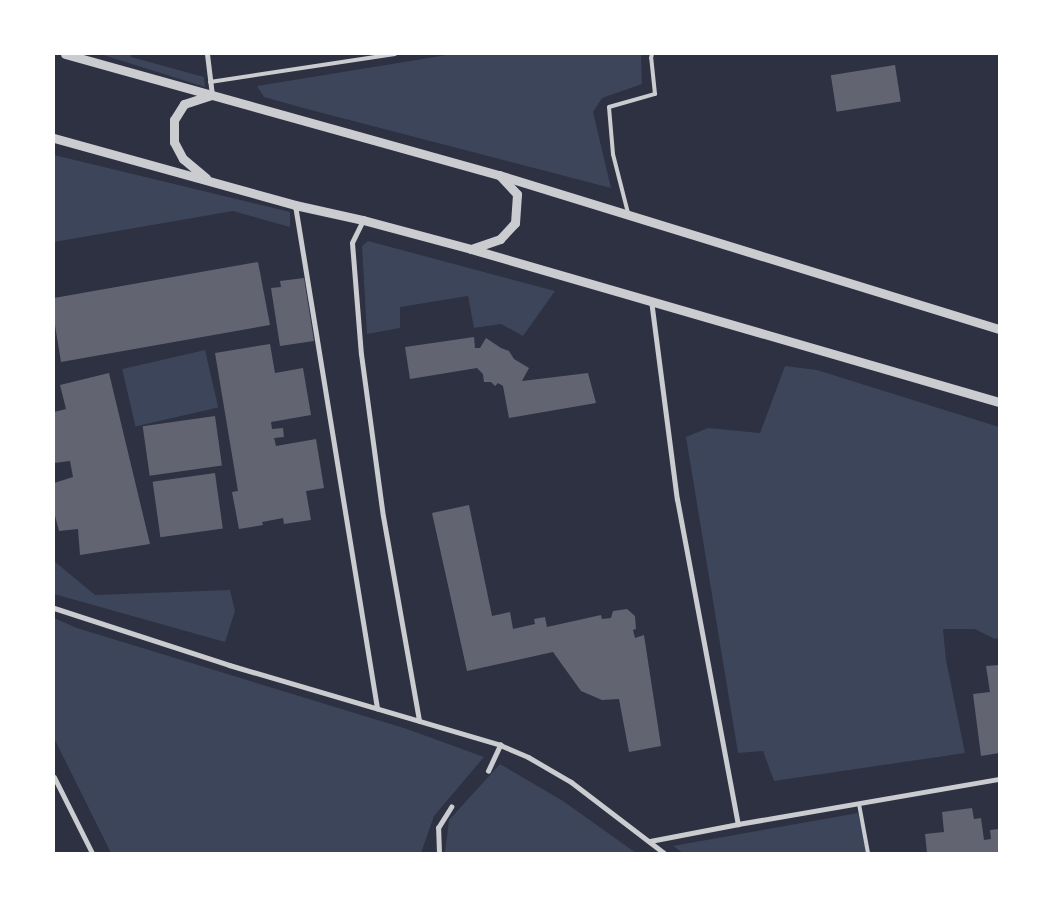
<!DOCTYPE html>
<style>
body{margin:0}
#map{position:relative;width:1053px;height:907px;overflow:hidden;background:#2d3142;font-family:"Titillium Web",sans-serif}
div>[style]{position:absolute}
.green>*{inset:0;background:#3c4559;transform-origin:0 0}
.building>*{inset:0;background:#626471;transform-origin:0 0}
.service>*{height:4px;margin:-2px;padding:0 2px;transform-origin:2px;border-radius:2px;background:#caccd0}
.pedestrian>*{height:4.5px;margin:-2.25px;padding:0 2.25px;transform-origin:2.25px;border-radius:2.25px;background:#caccd0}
.minor>*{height:5px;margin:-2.5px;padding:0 2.5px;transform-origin:2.5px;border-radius:2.5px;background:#caccd0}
.tertiary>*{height:9px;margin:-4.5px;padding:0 4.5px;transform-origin:4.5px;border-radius:4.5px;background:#caccd0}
span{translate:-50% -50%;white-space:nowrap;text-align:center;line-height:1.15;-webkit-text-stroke:4px #fff;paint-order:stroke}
.frame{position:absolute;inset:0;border:55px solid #fff;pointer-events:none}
</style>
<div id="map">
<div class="green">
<i style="clip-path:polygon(100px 54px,131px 54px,131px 57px,204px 77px,205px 87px)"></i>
<i style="clip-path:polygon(453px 54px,641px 54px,642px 84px,602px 98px,593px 112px,611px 188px,307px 109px,264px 97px,257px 86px)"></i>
<i style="clip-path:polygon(54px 155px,290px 212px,290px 227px,233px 211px,54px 242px)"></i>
<i style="clip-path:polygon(368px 241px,555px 291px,523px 336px,501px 324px,474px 328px,468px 296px,400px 307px,400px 328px,367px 334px,362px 246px)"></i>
<i style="left:205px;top:350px;width:59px;height:85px;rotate:77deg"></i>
<i style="clip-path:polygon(785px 366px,817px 370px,999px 427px,999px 638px,995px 639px,975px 629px,943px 629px,946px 660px,965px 753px,774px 781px,763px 751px,738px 753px,686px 437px,708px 428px,760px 433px)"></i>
<i style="clip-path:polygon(54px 561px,95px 595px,230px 590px,235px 611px,225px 642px,54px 594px)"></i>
<i style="clip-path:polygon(54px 618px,77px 628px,407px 729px,484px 757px,434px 816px,421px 853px,111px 853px,54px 738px)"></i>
<i style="clip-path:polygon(500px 764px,563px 801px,636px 853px,445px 853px,449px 820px)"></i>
<i style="clip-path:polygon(858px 813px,867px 853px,683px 853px,673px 846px)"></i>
</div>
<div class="building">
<i style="left:895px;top:65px;width:37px;height:65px;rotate:81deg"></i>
<i style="clip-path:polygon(258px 262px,270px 325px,61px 362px,54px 319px,54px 298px)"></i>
<i style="clip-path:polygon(304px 278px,314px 341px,280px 346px,271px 288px,281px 287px,280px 281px)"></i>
<i style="clip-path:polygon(474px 337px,475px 348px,480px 348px,486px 338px,501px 348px,509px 351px,514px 359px,529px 368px,522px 381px,588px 373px,596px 403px,509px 418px,503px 386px,498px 383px,495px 386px,491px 382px,484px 382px,483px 374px,477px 368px,410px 379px,405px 347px)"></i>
<i style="clip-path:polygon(270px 344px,275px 373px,303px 368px,311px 415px,271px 422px,272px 429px,283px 428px,284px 437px,274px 438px,276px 446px,316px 439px,324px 488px,306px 491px,311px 520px,284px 524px,283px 518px,262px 522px,263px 525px,239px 529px,232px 492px,238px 491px,215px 353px)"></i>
<i style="clip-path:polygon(109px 373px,150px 544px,80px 555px,78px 529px,59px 531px,54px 512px,54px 483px,73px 477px,70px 461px,54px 463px,54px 412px,66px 409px,60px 385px)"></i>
<i style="left:215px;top:416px;width:50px;height:73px;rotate:82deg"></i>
<i style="left:215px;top:473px;width:56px;height:63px;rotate:82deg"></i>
<i style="clip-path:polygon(469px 505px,492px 616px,510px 612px,513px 629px,535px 624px,534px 619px,545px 617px,547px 627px,601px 615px,602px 619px,611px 618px,613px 611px,627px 609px,635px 616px,636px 629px,633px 630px,635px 638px,644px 635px,661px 746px,629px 752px,619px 699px,602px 700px,581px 691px,553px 652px,467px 671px,432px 513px)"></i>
<i style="clip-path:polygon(999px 665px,999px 753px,981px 756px,973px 694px,990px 692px,986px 666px)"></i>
<i style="clip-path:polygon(972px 808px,974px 819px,981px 818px,984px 840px,991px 839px,990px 830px,999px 829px,999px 853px,927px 853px,925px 834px,944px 832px,942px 812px)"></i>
</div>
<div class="service">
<i style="left:210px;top:82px;width:187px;rotate:-8.6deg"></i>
<i style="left:628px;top:213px;width:61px;rotate:-104.3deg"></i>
<i style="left:613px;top:154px;width:47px;rotate:-94.9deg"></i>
<i style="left:609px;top:107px;width:48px;rotate:-15.8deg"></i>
<i style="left:655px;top:94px;width:36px;rotate:-96deg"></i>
<i style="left:651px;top:58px;width:4px;rotate:-76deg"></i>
<i style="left:859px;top:804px;width:50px;rotate:79.6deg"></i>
</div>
<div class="pedestrian">
<i style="left:488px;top:771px;width:29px;rotate:-65deg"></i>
<i style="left:439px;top:853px;width:25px;rotate:-92deg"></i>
<i style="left:438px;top:828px;width:25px;rotate:-58deg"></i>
</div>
<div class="minor">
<i style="left:207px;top:54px;width:41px;rotate:83deg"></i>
<i style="left:295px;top:205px;width:510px;rotate:80.74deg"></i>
<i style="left:363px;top:220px;width:25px;rotate:116deg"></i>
<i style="left:352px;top:243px;width:111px;rotate:85.4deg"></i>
<i style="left:361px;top:354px;width:163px;rotate:82.3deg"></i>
<i style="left:383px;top:516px;width:208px;rotate:80deg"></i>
<i style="left:651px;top:300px;width:201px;rotate:82.6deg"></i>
<i style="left:677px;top:499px;width:331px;rotate:79.4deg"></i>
<i style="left:54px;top:608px;width:184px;rotate:18deg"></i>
<i style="left:229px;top:665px;width:283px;rotate:16.4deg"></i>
<i style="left:500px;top:745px;width:30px;rotate:23deg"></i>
<i style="left:528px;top:757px;width:50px;rotate:30.2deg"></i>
<i style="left:571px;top:782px;width:117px;rotate:37.4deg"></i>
<i style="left:54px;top:777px;width:85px;rotate:63.4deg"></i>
<i style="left:650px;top:841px;width:90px;rotate:-10.9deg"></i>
<i style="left:738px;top:824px;width:265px;rotate:-9.8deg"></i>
</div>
<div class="tertiary">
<i style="left:65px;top:54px;width:451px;rotate:15.6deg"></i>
<i style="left:499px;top:175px;width:523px;rotate:17.12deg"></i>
<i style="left:54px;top:138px;width:250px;rotate:15.5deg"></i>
<i style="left:295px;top:205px;width:70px;rotate:12.4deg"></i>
<i style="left:363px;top:220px;width:112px;rotate:15deg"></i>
<i style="left:471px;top:249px;width:550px;rotate:16.16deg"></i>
<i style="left:206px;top:178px;width:30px;rotate:-140deg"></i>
<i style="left:183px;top:159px;width:19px;rotate:-118deg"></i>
<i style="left:174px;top:142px;width:22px;rotate:-90deg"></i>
<i style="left:174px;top:120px;width:19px;rotate:-58deg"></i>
<i style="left:184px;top:104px;width:29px;rotate:-18deg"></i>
<i style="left:471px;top:249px;width:31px;rotate:-19deg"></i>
<i style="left:500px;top:239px;width:22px;rotate:-47deg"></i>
<i style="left:515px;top:223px;width:29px;rotate:-86deg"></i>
<i style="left:517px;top:194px;width:26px;rotate:-133deg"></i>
</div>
<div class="frame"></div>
</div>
